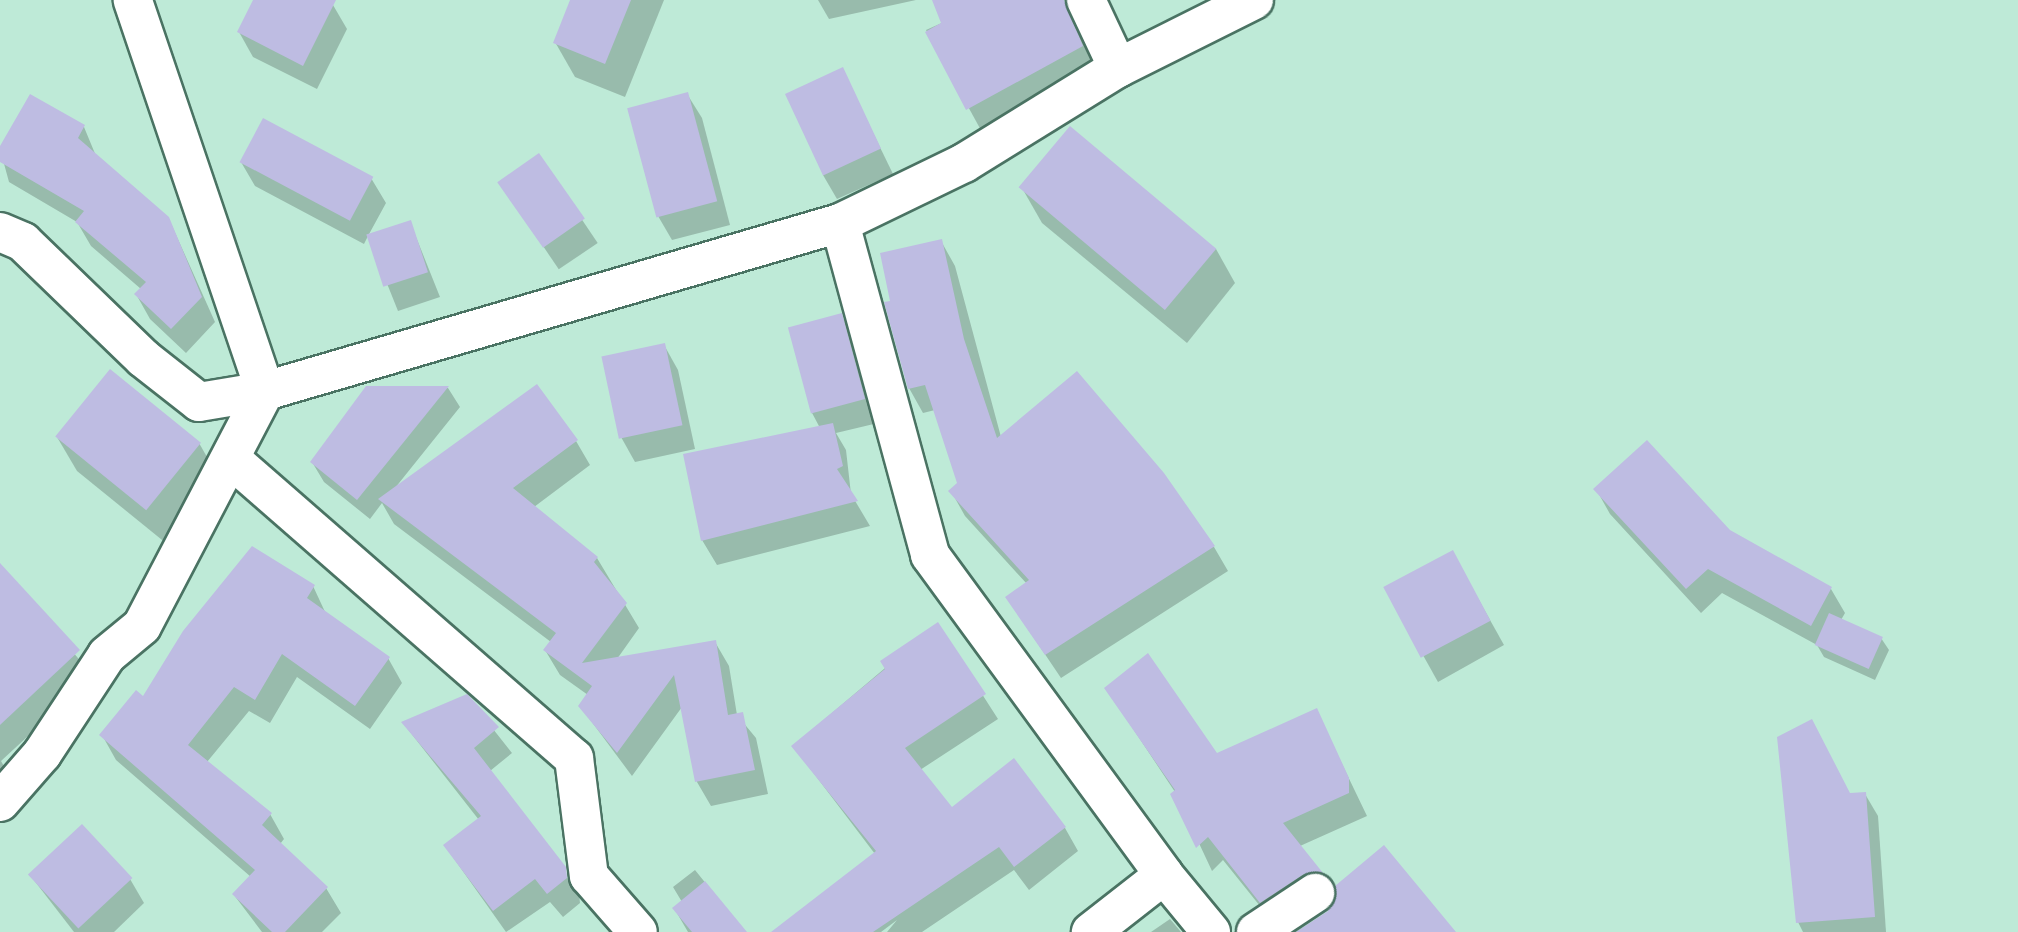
<!DOCTYPE html>
<style>
body{margin:0}
#map{position:relative;width:2018px;height:932px;overflow:hidden;background:#beead7;font-family:"Public Sans",sans-serif}
div>[style]{position:absolute}
.shadow>*{inset:0;background:#0003;transform-origin:0 0}
.building>*{inset:0;background:#bebce2;transform-origin:0 0}
.roads{filter:drop-shadow(2px 0 #4a7363) drop-shadow(-2px 0 #4a7363) drop-shadow(0 2px #4a7363) drop-shadow(0 -2px #4a7363)}
.minor>*{height:38px;margin:-19px;padding:0 19px;transform-origin:19px;border-radius:19px;background:#fff}
span{translate:-50% -50%;white-space:nowrap;text-align:center;line-height:1.15;-webkit-text-stroke:7px #fff;paint-order:stroke}
</style>
<div id="map">
<div class="shadow">
<i style="clip-path:polygon(255px 0,333px 5px,347px 29px,317px 89px,253px 57px,239px 32px)"></i>
<i style="clip-path:polygon(572px 0,664px 0,625px 97px,575px 77px,555px 42px)"></i>
<i style="clip-path:polygon(818px 0,916px 0,829px 19px)"></i>
<i style="clip-path:polygon(993px 0,1062px 0,1102px 81px,988px 143px,926px 30px)"></i>
<i style="clip-path:polygon(842px 69px,893px 174px,837px 199px,823px 175px)"></i>
<i style="clip-path:polygon(687px 94px,702px 118px,730px 225px,672px 240px,658px 216px)"></i>
<i style="clip-path:polygon(31px 96px,84px 127px,96px 156px,168px 217px,215px 322px,186px 353px,150px 319px,136px 294px,141px 289px,91px 246px,77px 222px,9px 182px,0 149px)"></i>
<i style="left:539px;top:156px;width:105px;height:47px;rotate:56deg"></i>
<i style="clip-path:polygon(241px 162px,371px 178px,386px 203px,368px 236px,410px 222px,440px 297px,398px 311px,368px 236px,364px 244px,255px 186px)"></i>
<i style="clip-path:polygon(1022px 188px,1216px 249px,1235px 283px,1187px 343px,1042px 223px)"></i>
<i style="clip-path:polygon(941px 241px,955px 266px,1001px 437px,1214px 547px,1228px 571px,1061px 678px,1007px 598px,1027px 584px,965px 516px,951px 491px,959px 483px,935px 410px,923px 413px,909px 388px,892px 302px)"></i>
<i style="clip-path:polygon(841px 315px,855px 340px,878px 423px,836px 433px,846px 450px,851px 494px,870px 526px,717px 565px,702px 540px,820px 428px,811px 411px)"></i>
<i style="clip-path:polygon(664px 345px,678px 370px,695px 449px,635px 462px,621px 437px)"></i>
<i style="clip-path:polygon(367px 387px,448px 388px,460px 407px,395px 488px,576px 441px,590px 465px,534px 507px,597px 558px,639px 628px,617px 659px,715px 642px,729px 666px,737px 715px,756px 738px,768px 794px,711px 806px,697px 782px,682px 707px,632px 776px,580px 706px,588px 695px,560px 675px,545px 650px,551px 642px,394px 524px,382px 503px,370px 519px,324px 482px,312px 462px)"></i>
<i style="clip-path:polygon(57px 437px,199px 443px,219px 478px,167px 544px,77px 471px)"></i>
<i style="clip-path:polygon(1596px 489px,1729px 531px,1831px 589px,1845px 613px,1841px 620px,1881px 638px,1889px 650px,1875px 680px,1824px 657px,1817px 645px,1722px 593px,1701px 613px,1610px 514px)"></i>
<i style="clip-path:polygon(0 565px,93px 676px,1px 761px,17px 789px,0 803px)"></i>
<i style="clip-path:polygon(1466px 577px,1504px 645px,1438px 682px,1386px 589px)"></i>
<i style="clip-path:polygon(313px 586px,326px 614px,388px 658px,402px 683px,370px 729px,297px 677px,270px 723px,249px 711px,207px 762px,270px 814px,284px 839px,280px 844px,326px 888px,341px 913px,322px 932px,262px 932px,234px 895px,251px 877px,116px 760px,102px 735px,144px 699px)"></i>
<i style="clip-path:polygon(937px 624px,998px 719px,920px 770px,951px 809px,1065px 828px,1078px 851px,1029px 890px,1014px 870px,922px 932px,887px 932px,897px 920px,881px 932px,774px 932px,875px 854px,793px 746px)"></i>
<i style="clip-path:polygon(1106px 688px,1217px 755px,1316px 710px,1367px 816px,1300px 846px,1334px 895px,1451px 932px,1296px 932px,1329px 912px,1333px 897px,1276px 926px,1223px 860px,1212px 871px,1175px 792px)"></i>
<i style="clip-path:polygon(467px 696px,512px 753px,490px 771px,579px 894px,580px 903px,563px 917px,550px 902px,506px 932px,445px 846px,479px 820px,403px 723px)"></i>
<i style="clip-path:polygon(1865px 794px,1878px 816px,1886px 932px,1803px 932px,1798px 922px,1850px 795px)"></i>
<i style="clip-path:polygon(695px 870px,745px 932px,688px 932px,674px 908px,682px 902px,673px 887px)"></i>
<i style="clip-path:polygon(30px 875px,130px 879px,144px 903px,114px 932px,74px 932px)"></i>
<i style="clip-path:polygon(1170px 919px,1181px 932px,1151px 932px)"></i>
</div>
<div class="building">
<i style="clip-path:polygon(253px 0,336px 0,303px 66px,237px 32px)"></i>
<i style="clip-path:polygon(570px 0,631px 0,605px 64px,553px 43px)"></i>
<i style="clip-path:polygon(932px 0,1064px 0,1083px 46px,966px 110px,925px 32px,941px 23px)"></i>
<i style="left:843px;top:67px;width:90px;height:64px;rotate:65deg"></i>
<i style="left:688px;top:92px;width:113px;height:63px;rotate:75deg"></i>
<i style="clip-path:polygon(30px 94px,85px 125px,78px 138px,169px 217px,202px 297px,171px 329px,134px 294px,146px 282px,75px 222px,84px 211px,0 162px,0 146px)"></i>
<i style="left:263px;top:118px;width:125px;height:50px;rotate:28deg"></i>
<i style="left:1070px;top:126px;width:191px;height:80px;rotate:40deg"></i>
<i style="left:539px;top:153px;width:80px;height:51px;rotate:55deg"></i>
<i style="left:411px;top:220px;width:55px;height:47px;rotate:72deg"></i>
<i style="clip-path:polygon(942px 239px,964px 339px,997px 438px,1077px 371px,1164px 473px,1215px 546px,1045px 655px,1005px 597px,1029px 580px,948px 491px,957px 483px,925px 385px,908px 389px,884px 302px,890px 301px,880px 253px)"></i>
<i style="left:842px;top:313px;width:89px;height:56px;rotate:75deg"></i>
<i style="left:665px;top:343px;width:84px;height:65px;rotate:78deg"></i>
<i style="left:110px;top:369px;width:117px;height:87px;rotate:39deg"></i>
<i style="clip-path:polygon(537px 384px,578px 440px,513px 488px,598px 557px,594px 562px,627px 603px,582px 663px,716px 640px,728px 715px,743px 712px,755px 770px,695px 782px,674px 675px,617px 753px,578px 706px,592px 686px,543px 650px,556px 633px,378px 499px)"></i>
<i style="clip-path:polygon(366px 386px,449px 386px,357px 500px,310px 462px)"></i>
<i style="clip-path:polygon(833px 423px,843px 466px,837px 469px,858px 501px,701px 541px,683px 454px)"></i>
<i style="clip-path:polygon(1647px 440px,1730px 530px,1832px 587px,1811px 626px,1708px 569px,1686px 589px,1593px 489px)"></i>
<i style="clip-path:polygon(252px 546px,315px 585px,307px 598px,390px 657px,355px 706px,282px 654px,255px 700px,234px 687px,188px 745px,272px 813px,262px 825px,328px 887px,285px 932px,272px 932px,232px 894px,255px 870px,99px 735px,136px 690px,143px 696px,183px 631px)"></i>
<i style="left:1453px;top:550px;width:80px;height:79px;rotate:62deg"></i>
<i style="clip-path:polygon(0 563px,80px 650px,0 725px)"></i>
<i style="left:1829px;top:613px;width:59px;height:35px;rotate:24deg"></i>
<i style="clip-path:polygon(938px 622px,986px 694px,905px 748px,952px 807px,1014px 758px,1066px 827px,1014px 867px,999px 847px,873px 932px,771px 932px,876px 851px,791px 746px,885px 669px,880px 661px)"></i>
<i style="clip-path:polygon(1148px 653px,1217px 753px,1317px 708px,1349px 778px,1349px 793px,1283px 823px,1323px 873px,1304px 874px,1260px 903px,1208px 837px,1196px 848px,1170px 794px,1175px 790px,1104px 688px)"></i>
<i style="clip-path:polygon(467px 694px,499px 727px,474px 748px,566px 867px,567px 878px,547px 894px,535px 879px,493px 911px,443px 845px,481px 816px,401px 722px)"></i>
<i style="clip-path:polygon(1812px 719px,1850px 793px,1866px 792px,1875px 917px,1796px 923px,1777px 737px)"></i>
<i style="left:82px;top:824px;width:74px;height:74px;rotate:47deg"></i>
<i style="clip-path:polygon(1384px 845px,1456px 932px,1296px 932px,1328px 911px,1335px 886px)"></i>
<i style="clip-path:polygon(705px 881px,747px 932px,692px 932px,672px 908px)"></i>
</div>
<div class="roads">
<div class="minor">
<i style="left:1086px;top:0;width:75px;rotate:64.8deg"></i>
<i style="left:840px;top:223px;width:344px;rotate:74.8deg"></i>
<i style="left:930px;top:555px;width:396px;rotate:53.8deg"></i>
<i style="left:1164px;top:875px;width:93px;rotate:142deg"></i>
<i style="left:0;top:232px;width:25px;rotate:23deg"></i>
<i style="left:23px;top:242px;width:167px;rotate:44deg"></i>
<i style="left:143px;top:358px;width:71px;rotate:38.2deg"></i>
<i style="left:199px;top:402px;width:67px;rotate:-9.5deg"></i>
<i style="left:265px;top:391px;width:599px;rotate:-16.29deg"></i>
<i style="left:840px;top:223px;width:138px;rotate:-25.8deg"></i>
<i style="left:964px;top:163px;width:181px;rotate:-31.7deg"></i>
<i style="left:1118px;top:68px;width:152px;rotate:-26.6deg"></i>
<i style="left:231px;top:459px;width:455px;rotate:41.1deg"></i>
<i style="left:574px;top:758px;width:119px;rotate:82.8deg"></i>
<i style="left:589px;top:876px;width:74px;rotate:48.8deg"></i>
<i style="left:0;top:802px;width:64px;rotate:-48.8deg"></i>
<i style="left:42px;top:754px;width:118px;rotate:-56.7deg"></i>
<i style="left:107px;top:655px;width:45px;rotate:-39.6deg"></i>
<i style="left:142px;top:626px;width:265px;rotate:-62.4deg"></i>
<i style="left:265px;top:391px;width:413px;rotate:-108.7deg"></i>
<i style="left:1164px;top:875px;width:74px;rotate:50.5deg"></i>
<i style="left:1256px;top:932px;width:71px;rotate:-33.5deg"></i>
</div>
</div>
</div>
